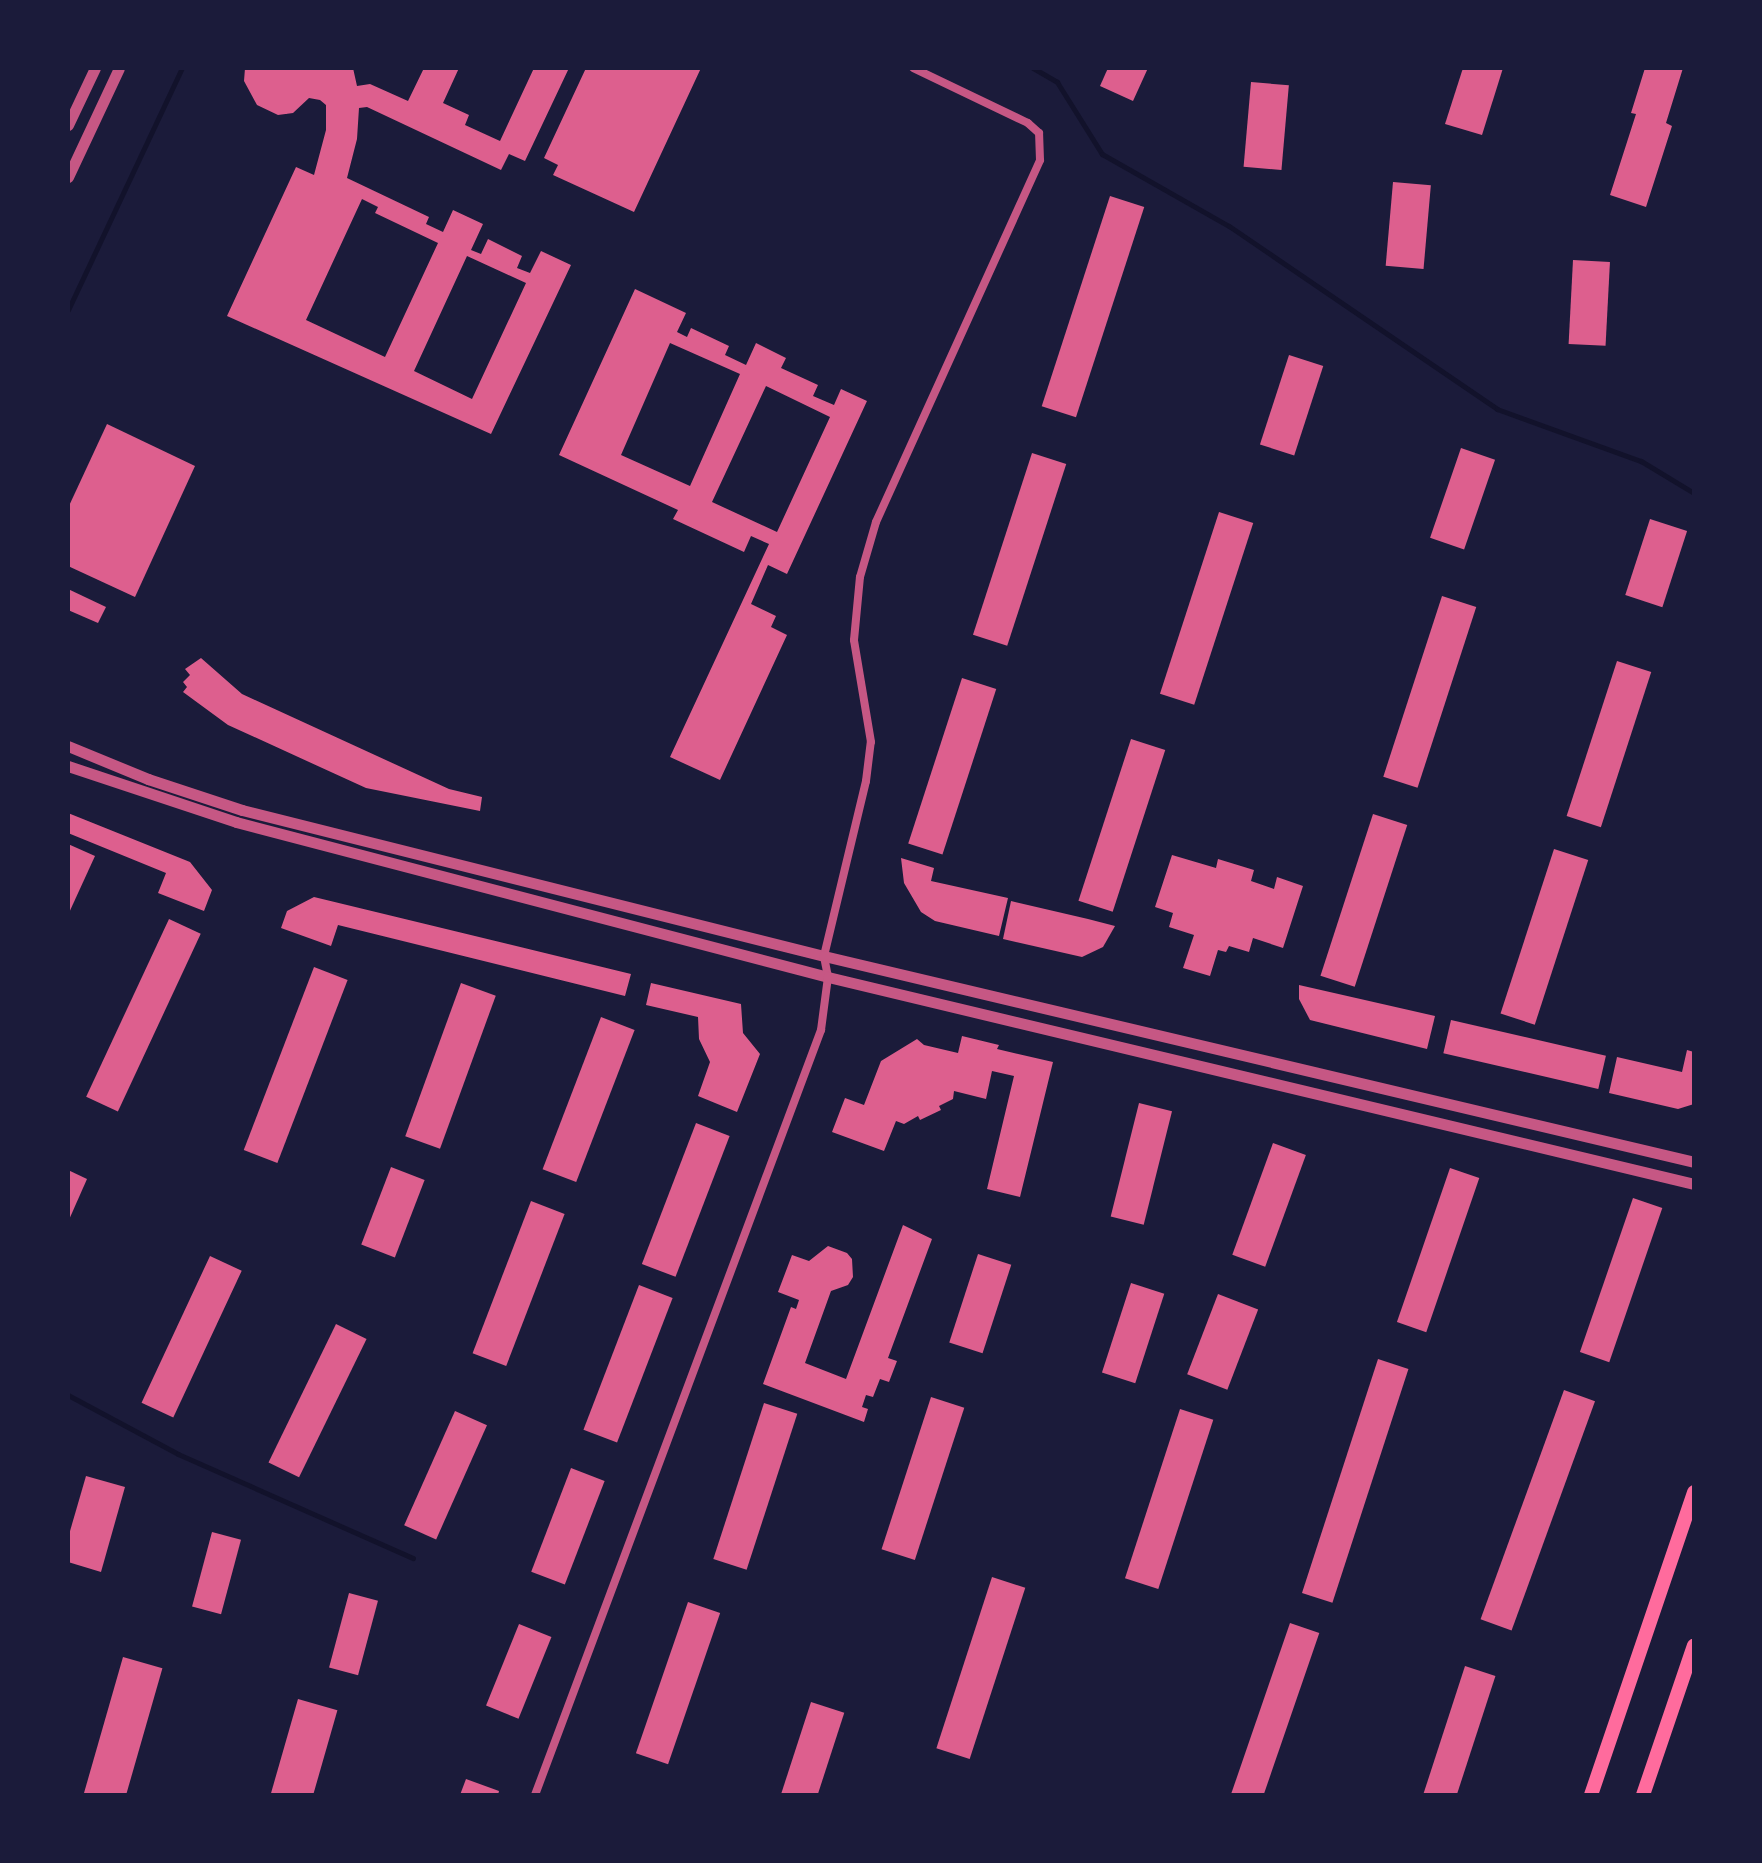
<!DOCTYPE html>
<style>
body{margin:0}
#map{position:relative;width:1762px;height:1863px;overflow:hidden;background:#1b1b3a;font-family:Manrope,sans-serif}
div>[style]{position:absolute}
.stream>*{height:5px;margin:-2.5px;padding:0 2.5px;transform-origin:2.5px;border-radius:2.5px;background:#12122b}
.building>*{inset:0;background:#dd5f8e;transform-origin:0 0}
.minor>*{height:8px;margin:-4px;padding:0 4px;transform-origin:4px;border-radius:4px;background:#c65784}
.tertiary>*{height:11px;margin:-5.5px;padding:0 5.5px;transform-origin:5.5px;border-radius:5.5px;background:#c65784}
.primary>*{height:14px;margin:-7px;padding:0 7px;transform-origin:7px;border-radius:7px;background:#ff6b9d}
span{translate:-50% -50%;white-space:nowrap;text-align:center;line-height:1.15;-webkit-text-stroke:7px #1b1b3a;paint-order:stroke}
.frame{position:absolute;inset:0;border:70px solid #1b1b3a;pointer-events:none}
</style>
<div id="map">
<div class="stream">
<i style="left:1033px;top:68px;width:28px;rotate:30deg"></i>
<i style="left:1057px;top:82px;width:85px;rotate:58deg"></i>
<i style="left:1102px;top:154px;width:146px;rotate:29.6deg"></i>
<i style="left:1229px;top:226px;width:325px;rotate:34.3deg"></i>
<i style="left:1497px;top:409px;width:153px;rotate:19.9deg"></i>
<i style="left:1641px;top:461px;width:62px;rotate:31.1deg"></i>
<i style="left:68px;top:310px;width:268px;rotate:-64.8deg"></i>
<i style="left:68px;top:1395px;width:125px;rotate:28.2deg"></i>
<i style="left:178px;top:1454px;width:257px;rotate:23.9deg"></i>
</div>
<div class="building">
<i style="clip-path:polygon(evenodd,245px 68px,353px 68px,357px 86px,370px 84px,408px 101px,424px 68px,459px 68px,443px 103px,469px 115px,465px 125px,500px 141px,534px 68px,569px 68px,525px 161px,509px 154px,501px 170px,367px 107px,359px 108px,357px 139px,347px 178px,429px 217px,426px 224px,443px 232px,453px 210px,483px 224px,471px 250px,481px 254px,488px 239px,522px 256px,517px 268px,530px 273px,541px 251px,571px 265px,491px 434px,227px 316px,296px 167px,314px 175px,326px 130px,326px 105px,320px 100px,309px 98px,293px 113px,278px 115px,257px 105px,244px 81px,245px 68px,362px 199px,378px 207px,375px 213px,438px 243px,385px 357px,306px 320px,362px 199px,245px 68px,467px 256px,526px 283px,472px 399px,414px 371px,467px 256px)"></i>
<i style="clip-path:polygon(586px 68px,701px 68px,634px 212px,553px 175px,558px 165px,544px 158px)"></i>
<i style="clip-path:polygon(1108px 68px,1148px 68px,1133px 101px,1100px 86px)"></i>
<i style="clip-path:polygon(1463px 68px,1503px 68px,1482px 135px,1445px 124px)"></i>
<i style="clip-path:polygon(1645px 68px,1683px 68px,1666px 123px,1672px 126px,1646px 207px,1610px 195px,1636px 114px,1631px 113px)"></i>
<i style="left:1251px;top:82px;width:38px;height:85px;rotate:5deg"></i>
<i style="left:1393px;top:182px;width:38px;height:84px;rotate:5deg"></i>
<i style="left:1110px;top:196px;width:36px;height:221px;rotate:18deg"></i>
<i style="left:1573px;top:260px;width:37px;height:84px;rotate:3deg"></i>
<i style="clip-path:polygon(evenodd,635px 289px,686px 313px,677px 332px,687px 337px,691px 328px,729px 346px,725px 355px,746px 365px,756px 343px,786px 358px,781px 368px,818px 385px,813px 396px,834px 405px,841px 389px,867px 401px,787px 574px,768px 565px,751px 604px,776px 616px,771px 627px,787px 635px,720px 780px,670px 757px,769px 544px,751px 536px,744px 552px,673px 519px,678px 510px,559px 455px,635px 289px,670px 343px,740px 374px,690px 486px,621px 455px,670px 343px,635px 289px,766px 386px,830px 417px,777px 532px,712px 502px,766px 386px)"></i>
<i style="left:1289px;top:355px;width:36px;height:94px;rotate:18deg"></i>
<i style="clip-path:polygon(107px 424px,195px 466px,135px 597px,68px 566px,68px 508px)"></i>
<i style="left:1461px;top:448px;width:36px;height:95px;rotate:19deg"></i>
<i style="left:1032px;top:453px;width:36px;height:191px;rotate:18deg"></i>
<i style="left:1219px;top:512px;width:36px;height:191px;rotate:18deg"></i>
<i style="left:1650px;top:519px;width:39px;height:80px;rotate:18deg"></i>
<i style="clip-path:polygon(68px 589px,106px 607px,98px 623px,68px 610px)"></i>
<i style="left:1442px;top:596px;width:36px;height:190px;rotate:18deg"></i>
<i style="clip-path:polygon(201px 658px,242px 694px,449px 789px,482px 797px,480px 811px,366px 788px,228px 725px,183px 692px,187px 687px,183px 682px,190px 675px,185px 669px)"></i>
<i style="left:1617px;top:661px;width:36px;height:163px;rotate:18deg"></i>
<i style="left:962px;top:678px;width:36px;height:174px;rotate:18deg"></i>
<i style="left:1131px;top:739px;width:36px;height:170px;rotate:18deg"></i>
<i style="clip-path:polygon(68px 813px,190px 862px,212px 890px,204px 911px,158px 893px,166px 873px,68px 833px)"></i>
<i style="left:1373px;top:814px;width:36px;height:170px;rotate:18deg"></i>
<i style="clip-path:polygon(68px 844px,95px 856px,68px 915px)"></i>
<i style="left:1554px;top:849px;width:36px;height:173px;rotate:18deg"></i>
<i style="clip-path:polygon(1172px 855px,1216px 868px,1218px 859px,1254px 870px,1251px 881px,1274px 889px,1277px 877px,1303px 886px,1283px 948px,1253px 938px,1249px 952px,1229px 946px,1226px 952px,1218px 950px,1210px 976px,1183px 968px,1194px 935px,1169px 927px,1173px 913px,1155px 907px)"></i>
<i style="clip-path:polygon(901px 858px,934px 868px,931px 881px,1008px 898px,999px 936px,935px 921px,921px 912px,904px 883px)"></i>
<i style="clip-path:polygon(314px 897px,631px 974px,625px 996px,338px 925px,331px 946px,281px 928px,287px 911px)"></i>
<i style="clip-path:polygon(1011px 901px,1088px 919px,1115px 926px,1103px 947px,1082px 957px,1003px 939px)"></i>
<i style="left:169px;top:919px;width:35px;height:196px;rotate:25deg"></i>
<i style="left:314px;top:967px;width:36px;height:196px;rotate:21deg"></i>
<i style="left:461px;top:983px;width:37px;height:163px;rotate:20deg"></i>
<i style="clip-path:polygon(651px 983px,741px 1004px,743px 1033px,760px 1054px,737px 1112px,698px 1096px,710px 1062px,699px 1039px,698px 1017px,646px 1005px)"></i>
<i style="clip-path:polygon(1299px 985px,1435px 1016px,1427px 1049px,1310px 1020px,1299px 999px)"></i>
<i style="left:601px;top:1017px;width:36px;height:163px;rotate:21deg"></i>
<i style="left:1451px;top:1020px;width:159px;height:34px;rotate:13deg"></i>
<i style="clip-path:polygon(962px 1036px,999px 1045px,997px 1049px,1053px 1062px,1020px 1197px,987px 1189px,1014px 1076px,992px 1071px,986px 1099px,954px 1091px,953px 1099px,939px 1106px,941px 1110px,920px 1120px,918px 1116px,904px 1124px,896px 1121px,884px 1151px,832px 1132px,845px 1098px,864px 1105px,881px 1061px,917px 1039px,924px 1045px,958px 1053px)"></i>
<i style="clip-path:polygon(1687px 1050px,1694px 1052px,1694px 1104px,1678px 1109px,1609px 1093px,1617px 1057px,1682px 1072px)"></i>
<i style="left:1139px;top:1103px;width:34px;height:117px;rotate:14deg"></i>
<i style="left:696px;top:1123px;width:36px;height:151px;rotate:21deg"></i>
<i style="left:1273px;top:1143px;width:35px;height:119px;rotate:20deg"></i>
<i style="left:391px;top:1167px;width:36px;height:83px;rotate:21deg"></i>
<i style="left:1450px;top:1168px;width:31px;height:163px;rotate:19deg"></i>
<i style="clip-path:polygon(68px 1170px,87px 1179px,68px 1222px)"></i>
<i style="left:1633px;top:1198px;width:31px;height:163px;rotate:19deg"></i>
<i style="left:531px;top:1201px;width:36px;height:163px;rotate:21deg"></i>
<i style="clip-path:polygon(903px 1225px,932px 1239px,888px 1358px,897px 1361px,889px 1382px,880px 1379px,873px 1397px,866px 1395px,862px 1407px,868px 1409px,864px 1422px,763px 1384px,791px 1307px,796px 1309px,799px 1300px,778px 1292px,792px 1255px,809px 1261px,828px 1246px,847px 1253px,852px 1259px,853px 1277px,848px 1285px,831px 1291px,805px 1363px,846px 1379px)"></i>
<i style="left:978px;top:1254px;width:35px;height:93px;rotate:18deg"></i>
<i style="left:210px;top:1256px;width:35px;height:162px;rotate:25deg"></i>
<i style="left:1131px;top:1283px;width:35px;height:94px;rotate:18deg"></i>
<i style="left:639px;top:1285px;width:36px;height:155px;rotate:21deg"></i>
<i style="left:1218px;top:1294px;width:43px;height:86px;rotate:21deg"></i>
<i style="left:336px;top:1324px;width:34px;height:154px;rotate:26deg"></i>
<i style="left:1378px;top:1359px;width:32px;height:246px;rotate:18deg"></i>
<i style="left:1564px;top:1390px;width:33px;height:244px;rotate:20deg"></i>
<i style="left:931px;top:1397px;width:35px;height:160px;rotate:18deg"></i>
<i style="left:764px;top:1403px;width:35px;height:164px;rotate:18deg"></i>
<i style="left:1180px;top:1409px;width:35px;height:178px;rotate:18deg"></i>
<i style="left:455px;top:1411px;width:35px;height:125px;rotate:24deg"></i>
<i style="left:571px;top:1468px;width:36px;height:111px;rotate:21deg"></i>
<i style="clip-path:polygon(86px 1476px,125px 1487px,101px 1572px,68px 1562px,68px 1538px)"></i>
<i style="left:212px;top:1532px;width:30px;height:77px;rotate:15deg"></i>
<i style="left:992px;top:1577px;width:35px;height:180px;rotate:18deg"></i>
<i style="left:349px;top:1593px;width:30px;height:77px;rotate:15deg"></i>
<i style="left:688px;top:1602px;width:34px;height:160px;rotate:19deg"></i>
<i style="left:1290px;top:1623px;width:31px;height:182px;rotate:19deg"></i>
<i style="left:519px;top:1624px;width:35px;height:88px;rotate:22deg"></i>
<i style="left:123px;top:1657px;width:41px;height:143px;rotate:16deg"></i>
<i style="left:1465px;top:1666px;width:32px;height:136px;rotate:18deg"></i>
<i style="left:298px;top:1699px;width:41px;height:100px;rotate:16deg"></i>
<i style="left:811px;top:1702px;width:35px;height:98px;rotate:18deg"></i>
<i style="clip-path:polygon(466px 1779px,499px 1791px,498px 1795px,460px 1795px)"></i>
</div>
<div class="minor">
<i style="left:535px;top:1795px;width:817px;rotate:-69.5deg"></i>
<i style="left:821px;top:1030px;width:53px;rotate:-82.5deg"></i>
<i style="left:828px;top:977px;width:21px;rotate:-101deg"></i>
<i style="left:824px;top:956px;width:180px;rotate:-76.5deg"></i>
<i style="left:866px;top:781px;width:39px;rotate:-83deg"></i>
<i style="left:871px;top:742px;width:103px;rotate:-99.5deg"></i>
<i style="left:854px;top:640px;width:63px;rotate:-84.6deg"></i>
<i style="left:860px;top:577px;width:57px;rotate:-73.8deg"></i>
<i style="left:876px;top:522px;width:397px;rotate:-65.6deg"></i>
<i style="left:1040px;top:160px;width:27px;rotate:-92deg"></i>
<i style="left:1039px;top:133px;width:15px;rotate:-138deg"></i>
<i style="left:1028px;top:123px;width:127px;rotate:-154.4deg"></i>
</div>
<div class="tertiary">
<i style="left:68px;top:125px;width:63px;rotate:-64.7deg"></i>
<i style="left:68px;top:177px;width:120px;rotate:-64.9deg"></i>
<i style="left:68px;top:746px;width:87px;rotate:22.4deg"></i>
<i style="left:148px;top:779px;width:99px;rotate:18.3deg"></i>
<i style="left:242px;top:810px;width:600px;rotate:14.08deg"></i>
<i style="left:824px;top:956px;width:894px;rotate:13.32deg"></i>
<i style="left:68px;top:766px;width:177px;rotate:18.4deg"></i>
<i style="left:236px;top:822px;width:612px;rotate:14.67deg"></i>
<i style="left:828px;top:977px;width:890px;rotate:13.44deg"></i>
</div>
<div class="primary">
<i style="left:1591px;top:1795px;width:320px;rotate:-71.2deg"></i>
<i style="left:1643px;top:1795px;width:158px;rotate:-71.2deg"></i>
</div>
<div class="frame"></div>
</div>
